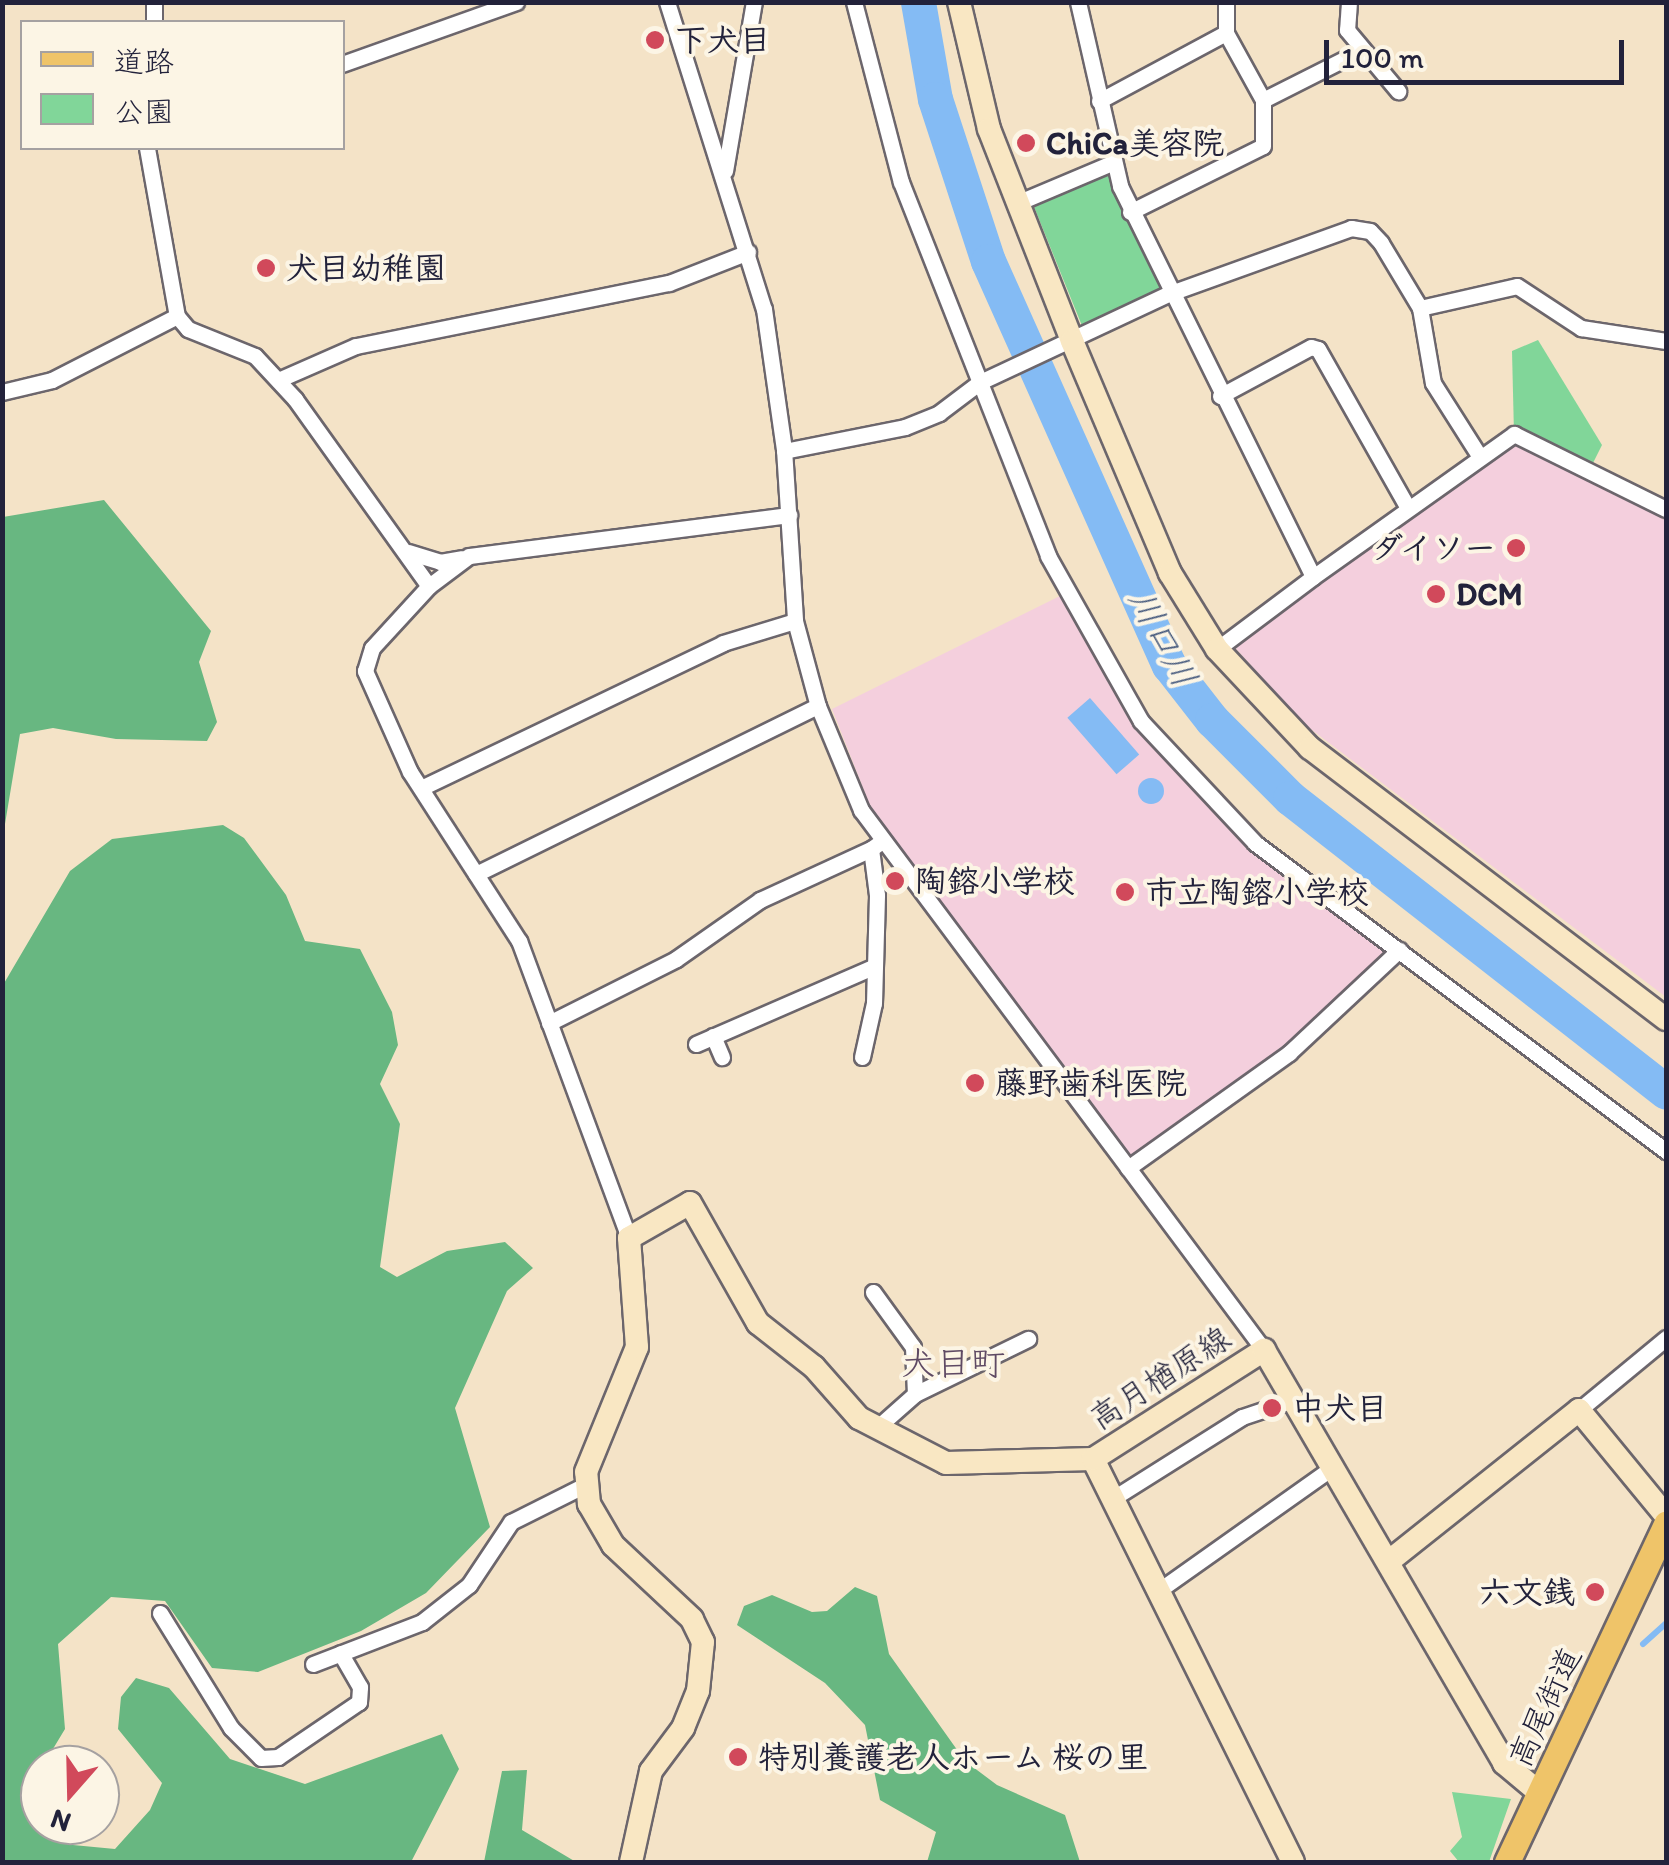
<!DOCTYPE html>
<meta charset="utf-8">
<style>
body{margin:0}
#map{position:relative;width:1669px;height:1865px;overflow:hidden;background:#f4e3c7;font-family:Itim,"Klee One",sans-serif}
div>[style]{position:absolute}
.built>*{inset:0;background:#f4cfdd}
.green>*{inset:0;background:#81d699;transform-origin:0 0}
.forest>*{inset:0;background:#68b781}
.water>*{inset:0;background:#84bbf4;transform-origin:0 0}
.round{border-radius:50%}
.stream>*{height:6px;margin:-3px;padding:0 3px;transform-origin:3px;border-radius:3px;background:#84bbf4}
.river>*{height:35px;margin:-17.5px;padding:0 17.5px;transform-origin:17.5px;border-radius:17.5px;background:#84bbf4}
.roads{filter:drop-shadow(2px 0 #6c666c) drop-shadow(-2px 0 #6c666c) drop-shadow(0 2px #6c666c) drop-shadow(0 -2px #6c666c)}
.street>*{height:15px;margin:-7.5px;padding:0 7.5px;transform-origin:7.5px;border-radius:7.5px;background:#fff}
.secondary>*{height:22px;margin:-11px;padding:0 11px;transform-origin:11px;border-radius:11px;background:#f9e7c3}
.primary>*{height:25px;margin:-12.5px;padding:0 12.5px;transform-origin:12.5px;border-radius:12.5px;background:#efc469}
.dots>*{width:28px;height:28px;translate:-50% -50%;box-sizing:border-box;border:5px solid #fcf5e5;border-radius:50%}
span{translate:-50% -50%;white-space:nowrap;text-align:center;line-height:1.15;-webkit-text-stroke:8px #fcf5e5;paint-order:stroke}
.poi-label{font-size:32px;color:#22223b;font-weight:700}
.left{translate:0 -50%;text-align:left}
.right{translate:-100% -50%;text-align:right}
.street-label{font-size:32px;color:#22223b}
.water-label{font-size:35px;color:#44587c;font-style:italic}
.neighbourhood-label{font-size:35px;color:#5f4a64}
.frame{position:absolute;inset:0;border:5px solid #22223b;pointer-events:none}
.legend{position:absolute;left:20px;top:20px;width:325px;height:130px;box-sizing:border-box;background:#fcf5e5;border:2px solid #a5a1a1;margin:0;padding:12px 18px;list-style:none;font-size:30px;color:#22223b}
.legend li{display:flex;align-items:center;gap:20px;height:50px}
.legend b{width:50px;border:2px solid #a5a1a1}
.north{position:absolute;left:20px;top:1745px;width:100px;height:100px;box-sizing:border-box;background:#fcf5e5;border:2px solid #a5a1a1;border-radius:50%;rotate:200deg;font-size:28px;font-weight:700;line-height:40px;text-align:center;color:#22223b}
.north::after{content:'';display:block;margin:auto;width:35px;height:45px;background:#d1495b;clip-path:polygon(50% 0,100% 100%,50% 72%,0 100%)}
.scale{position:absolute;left:1324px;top:40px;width:300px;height:45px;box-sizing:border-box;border:5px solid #22223b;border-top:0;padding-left:12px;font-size:30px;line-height:35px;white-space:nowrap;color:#22223b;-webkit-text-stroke:8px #fcf5e5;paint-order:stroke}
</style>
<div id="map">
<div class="built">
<i style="clip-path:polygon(1514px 434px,1589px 471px,1666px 521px,1666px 997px,1304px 724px,1229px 641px)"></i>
<i style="clip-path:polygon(1068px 592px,1141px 721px,1227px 815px,1399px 950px,1289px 1053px,1136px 1162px,874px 816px,832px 709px)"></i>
</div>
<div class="green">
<i style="left:1114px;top:162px;width:143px;height:91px;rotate:68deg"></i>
<i style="clip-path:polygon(1538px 340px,1602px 445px,1589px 471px,1514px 434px,1512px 351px)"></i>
<i style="clip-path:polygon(1452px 1792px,1511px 1799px,1489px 1862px,1459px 1862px,1450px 1851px,1462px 1837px)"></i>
</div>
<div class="forest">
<i style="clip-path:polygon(104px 500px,211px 631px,199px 662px,217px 722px,207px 741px,116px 739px,53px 728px,20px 734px,3px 836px,3px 517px)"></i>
<i style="clip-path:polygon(223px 825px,244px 838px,286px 895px,305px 941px,360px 949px,392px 1012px,398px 1045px,380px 1084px,400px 1124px,380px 1267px,397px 1277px,447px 1251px,505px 1242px,533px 1268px,507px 1291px,455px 1408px,490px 1527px,426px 1593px,361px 1631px,258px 1672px,212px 1668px,165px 1601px,111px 1597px,58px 1644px,65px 1729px,36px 1777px,40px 1825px,62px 1825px,73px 1845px,115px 1849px,150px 1810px,162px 1783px,118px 1729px,121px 1697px,136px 1678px,169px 1688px,230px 1759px,305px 1784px,442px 1734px,459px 1769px,411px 1862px,3px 1862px,3px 985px,70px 871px,112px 839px)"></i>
<i style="clip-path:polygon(855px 1587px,877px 1596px,889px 1654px,965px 1761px,997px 1785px,1065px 1815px,1080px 1862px,927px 1862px,936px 1832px,880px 1800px,865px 1725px,825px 1683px,737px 1625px,744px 1606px,772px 1595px,812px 1612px,827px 1611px)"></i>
<i style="clip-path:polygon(527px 1770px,522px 1830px,576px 1862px,484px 1862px,502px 1771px)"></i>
</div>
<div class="water">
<i style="left:1090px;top:698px;width:75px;height:30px;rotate:49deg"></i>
<i class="round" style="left:1138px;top:778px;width:26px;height:26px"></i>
</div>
<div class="stream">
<i style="left:1643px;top:1644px;width:31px;rotate:-42deg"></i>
</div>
<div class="river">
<i style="left:918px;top:2px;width:98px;rotate:80.1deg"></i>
<i style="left:935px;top:99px;width:170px;rotate:71.9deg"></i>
<i style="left:988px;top:261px;width:443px;rotate:65.9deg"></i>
<i style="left:1169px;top:665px;width:70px;rotate:52deg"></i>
<i style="left:1212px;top:720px;width:110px;rotate:45deg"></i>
<i style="left:1290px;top:798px;width:477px;rotate:38deg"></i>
</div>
<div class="roads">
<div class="street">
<i style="left:154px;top:2px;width:20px;rotate:90deg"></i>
<i style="left:667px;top:2px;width:322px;rotate:72.5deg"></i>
<i style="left:764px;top:309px;width:141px;rotate:81.9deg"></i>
<i style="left:784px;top:449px;width:172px;rotate:86.3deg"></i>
<i style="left:795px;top:621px;width:88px;rotate:74.9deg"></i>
<i style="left:818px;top:706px;width:113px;rotate:67.5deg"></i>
<i style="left:861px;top:810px;width:674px;rotate:53.27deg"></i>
<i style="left:854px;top:2px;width:186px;rotate:75.4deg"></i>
<i style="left:901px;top:182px;width:402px;rotate:68.5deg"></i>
<i style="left:1048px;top:556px;width:189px;rotate:60.6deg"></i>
<i style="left:1141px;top:721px;width:167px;rotate:46.9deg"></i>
<i style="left:1255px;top:843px;width:514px;rotate:36.85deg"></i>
<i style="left:1078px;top:2px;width:189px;rotate:77.1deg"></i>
<i style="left:1120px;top:186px;width:436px;rotate:63.7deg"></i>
<i style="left:1313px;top:577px;width:120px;rotate:143.1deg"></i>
<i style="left:1349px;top:2px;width:28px;rotate:94deg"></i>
<i style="left:1347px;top:30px;width:80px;rotate:50.1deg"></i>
<i style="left:342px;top:64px;width:185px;rotate:-19.6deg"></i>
<i style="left:1263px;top:100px;width:109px;rotate:-26.8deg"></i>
<i style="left:1099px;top:101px;width:144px;rotate:-28.2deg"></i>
<i style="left:147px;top:148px;width:171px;rotate:79.9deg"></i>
<i style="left:177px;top:316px;width:17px;rotate:50deg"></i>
<i style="left:188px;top:329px;width:72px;rotate:21.9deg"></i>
<i style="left:255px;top:356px;width:59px;rotate:47.1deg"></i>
<i style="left:295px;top:399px;width:230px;rotate:54.4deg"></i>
<i style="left:725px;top:171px;width:171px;rotate:-80.3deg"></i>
<i style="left:1017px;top:203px;width:105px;rotate:-22.9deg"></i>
<i style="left:1130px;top:212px;width:148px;rotate:-26.4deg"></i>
<i style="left:1263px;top:146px;width:46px;rotate:-90deg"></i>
<i style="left:1263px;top:100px;width:77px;rotate:-118.9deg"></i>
<i style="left:1226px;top:33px;width:31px;rotate:-90deg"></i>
<i style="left:1420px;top:308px;width:76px;rotate:80.2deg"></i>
<i style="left:1433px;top:383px;width:88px;rotate:57.6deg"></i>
<i style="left:278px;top:380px;width:85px;rotate:-23.6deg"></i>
<i style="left:356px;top:346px;width:319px;rotate:-11.4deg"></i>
<i style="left:669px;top:283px;width:85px;rotate:-21.4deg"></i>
<i style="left:2px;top:392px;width:51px;rotate:-13.5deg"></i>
<i style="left:52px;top:380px;width:140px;rotate:-27.1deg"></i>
<i style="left:1220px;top:396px;width:103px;rotate:-28.3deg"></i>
<i style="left:1311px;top:347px;width:7px;rotate:16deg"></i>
<i style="left:1318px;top:349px;width:183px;rotate:60.5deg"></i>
<i style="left:784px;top:451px;width:123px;rotate:-11.2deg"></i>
<i style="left:905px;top:427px;width:37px;rotate:-22deg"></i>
<i style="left:939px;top:413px;width:51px;rotate:-37.1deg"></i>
<i style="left:980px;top:382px;width:208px;rotate:-25.1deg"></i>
<i style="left:1168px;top:294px;width:195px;rotate:-19.8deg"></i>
<i style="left:1351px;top:228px;width:19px;rotate:9deg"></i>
<i style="left:1370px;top:231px;width:16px;rotate:47deg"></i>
<i style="left:1381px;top:243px;width:76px;rotate:59deg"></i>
<i style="left:1420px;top:308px;width:99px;rotate:-12.8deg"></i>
<i style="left:1517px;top:286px;width:77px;rotate:33.3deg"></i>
<i style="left:1581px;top:328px;width:86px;rotate:8.7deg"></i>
<i style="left:408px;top:552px;width:34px;rotate:17deg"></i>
<i style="left:440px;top:562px;width:22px;rotate:-10deg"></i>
<i style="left:1313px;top:577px;width:247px;rotate:-35.4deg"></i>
<i style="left:1514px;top:434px;width:169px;rotate:26.3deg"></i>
<i style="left:421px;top:788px;width:335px;rotate:-25.6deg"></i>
<i style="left:723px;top:643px;width:75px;rotate:-17deg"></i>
<i style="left:476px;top:874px;width:381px;rotate:-26.2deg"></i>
<i style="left:549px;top:1023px;width:142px;rotate:-26.7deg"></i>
<i style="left:676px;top:959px;width:103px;rotate:-35.1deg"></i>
<i style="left:760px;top:900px;width:122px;rotate:-24.7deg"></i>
<i style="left:713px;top:1036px;width:23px;rotate:67deg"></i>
<i style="left:696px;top:1044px;width:195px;rotate:-23.5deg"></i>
<i style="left:862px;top:1057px;width:55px;rotate:-77.5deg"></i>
<i style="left:874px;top:1003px;width:108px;rotate:-88.4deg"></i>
<i style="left:877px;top:895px;width:46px;rotate:-97.4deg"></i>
<i style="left:871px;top:849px;width:9px;rotate:-36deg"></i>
<i style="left:1128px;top:1168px;width:198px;rotate:-35.5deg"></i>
<i style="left:1289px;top:1053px;width:151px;rotate:-43.1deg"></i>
<i style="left:629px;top:1238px;width:317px;rotate:-110.3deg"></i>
<i style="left:519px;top:941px;width:201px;rotate:-122.8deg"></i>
<i style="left:410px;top:772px;width:111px;rotate:-114deg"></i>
<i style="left:365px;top:671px;width:24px;rotate:-73deg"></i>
<i style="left:372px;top:648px;width:84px;rotate:-47.4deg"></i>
<i style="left:429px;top:586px;width:50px;rotate:-36.9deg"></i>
<i style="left:469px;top:556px;width:323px;rotate:-7.3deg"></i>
<i style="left:873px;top:1292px;width:68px;rotate:54deg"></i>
<i style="left:913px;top:1347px;width:47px;rotate:87.6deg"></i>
<i style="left:1579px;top:1410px;width:113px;rotate:-39.6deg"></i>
<i style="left:880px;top:1425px;width:47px;rotate:-41.5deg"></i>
<i style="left:915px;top:1394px;width:126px;rotate:-26deg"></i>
<i style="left:1112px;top:1499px;width:154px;rotate:-32.2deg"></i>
<i style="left:1242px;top:1417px;width:54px;rotate:-18.4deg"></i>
<i style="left:1158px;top:1591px;width:213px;rotate:-35.3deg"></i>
<i style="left:160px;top:1613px;width:135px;rotate:58.3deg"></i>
<i style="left:231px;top:1728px;width:42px;rotate:45deg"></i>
<i style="left:261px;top:1758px;width:17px;rotate:-3deg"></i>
<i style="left:278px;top:1757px;width:98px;rotate:-34.2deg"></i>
<i style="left:359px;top:1702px;width:15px;rotate:-86deg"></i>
<i style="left:360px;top:1687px;width:39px;rotate:-120deg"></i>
<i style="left:313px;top:1664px;width:117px;rotate:-21.1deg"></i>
<i style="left:422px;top:1622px;width:60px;rotate:-38.2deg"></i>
<i style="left:469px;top:1585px;width:76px;rotate:-56.3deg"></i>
<i style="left:511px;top:1522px;width:83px;rotate:-26.6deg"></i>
</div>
<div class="secondary">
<i style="left:959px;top:2px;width:130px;rotate:76.7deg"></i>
<i style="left:989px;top:129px;width:228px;rotate:68.6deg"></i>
<i style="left:1072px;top:341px;width:252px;rotate:67.1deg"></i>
<i style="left:1170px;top:573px;width:89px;rotate:58.3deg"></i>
<i style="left:1217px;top:649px;width:136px;rotate:46.8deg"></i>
<i style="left:1310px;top:748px;width:447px;rotate:37.3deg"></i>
<i style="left:1093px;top:1459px;width:450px;rotate:63.6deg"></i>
<i style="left:1388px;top:1562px;width:244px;rotate:-38.5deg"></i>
<i style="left:1579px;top:1410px;width:137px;rotate:50.6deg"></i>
<i style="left:631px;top:1862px;width:93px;rotate:-77.6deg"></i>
<i style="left:651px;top:1771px;width:54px;rotate:-53.3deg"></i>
<i style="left:683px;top:1728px;width:40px;rotate:-68deg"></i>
<i style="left:698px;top:1691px;width:49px;rotate:-84.2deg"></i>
<i style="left:703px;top:1642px;width:25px;rotate:-116deg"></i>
<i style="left:692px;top:1619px;width:108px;rotate:-136.9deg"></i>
<i style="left:613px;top:1545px;width:48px;rotate:-120.3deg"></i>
<i style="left:589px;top:1504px;width:32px;rotate:-95deg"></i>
<i style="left:586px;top:1472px;width:135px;rotate:-67.8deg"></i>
<i style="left:637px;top:1347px;width:109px;rotate:-94.2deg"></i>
<i style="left:629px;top:1238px;width:70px;rotate:-29.8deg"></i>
<i style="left:690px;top:1203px;width:138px;rotate:60.5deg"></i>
<i style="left:758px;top:1323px;width:71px;rotate:38.2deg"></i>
<i style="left:814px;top:1367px;width:68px;rotate:48.6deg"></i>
<i style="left:859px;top:1418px;width:98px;rotate:27.3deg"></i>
<i style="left:946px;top:1463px;width:147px;rotate:-1.6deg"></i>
<i style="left:1093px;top:1459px;width:203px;rotate:-32.5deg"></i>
<i style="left:1264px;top:1350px;width:478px;rotate:59.8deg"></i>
<i style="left:1504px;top:1763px;width:48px;rotate:40deg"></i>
</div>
<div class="primary">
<i style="left:1507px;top:1862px;width:374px;rotate:-64.8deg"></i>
</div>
</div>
<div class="dots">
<i style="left:655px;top:40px;background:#d1495b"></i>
<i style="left:1026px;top:143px;background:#d1495b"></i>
<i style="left:266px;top:268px;background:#d1495b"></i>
<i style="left:1516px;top:548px;background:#d1495b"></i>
<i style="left:1436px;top:594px;background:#d1495b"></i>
<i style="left:895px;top:881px;background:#d1495b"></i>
<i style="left:1125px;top:892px;background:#d1495b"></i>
<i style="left:975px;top:1083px;background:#d1495b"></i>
<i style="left:1272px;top:1408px;background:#d1495b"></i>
<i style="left:1595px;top:1592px;background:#d1495b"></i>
<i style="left:738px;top:1757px;background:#d1495b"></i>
</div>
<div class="poi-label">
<span class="left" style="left:675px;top:40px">下犬目</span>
<span class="left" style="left:1046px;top:143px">ChiCa美容院</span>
<span class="left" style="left:286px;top:268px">犬目幼稚園</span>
<span class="right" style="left:1496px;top:548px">ダイソー</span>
<span class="left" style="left:1456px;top:594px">DCM</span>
<span class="left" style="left:915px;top:881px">陶鎔小学校</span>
<span class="left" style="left:1145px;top:892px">市立陶鎔小学校</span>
<span class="left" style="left:995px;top:1083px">藤野歯科医院</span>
<span class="left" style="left:1292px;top:1408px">中犬目</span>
<span class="right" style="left:1575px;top:1592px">六文銭</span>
<span class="left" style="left:758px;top:1757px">特別養護老人ホーム 桜の里</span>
</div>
<div class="street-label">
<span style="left:1160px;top:1378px;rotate:-33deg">高月楢原線</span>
<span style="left:1545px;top:1707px;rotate:-65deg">高尾街道</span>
</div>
<div class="water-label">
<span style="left:1163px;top:638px;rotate:62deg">川口川</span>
</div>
<div class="neighbourhood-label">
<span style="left:953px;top:1363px">犬目町</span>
</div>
<div class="frame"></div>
<ul class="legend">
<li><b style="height:12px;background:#efc469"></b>道路</li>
<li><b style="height:28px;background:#81d699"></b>公園</li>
</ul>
<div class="north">N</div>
<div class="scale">100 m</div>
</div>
